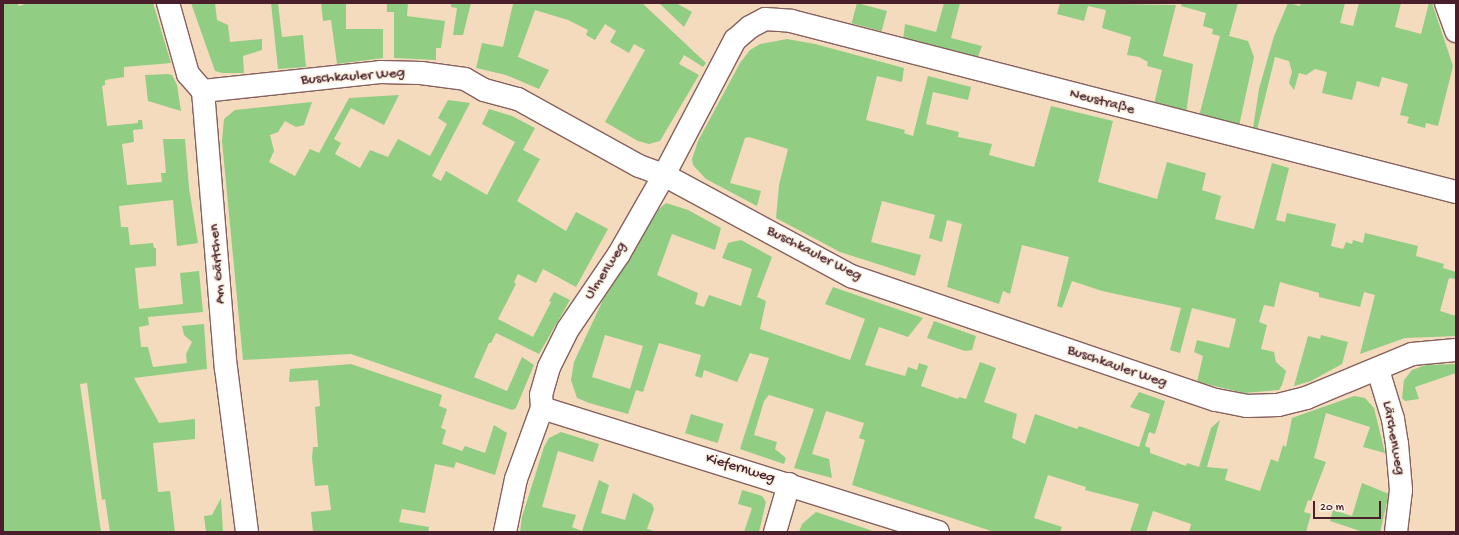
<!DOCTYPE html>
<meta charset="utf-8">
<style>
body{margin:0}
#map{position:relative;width:1459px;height:535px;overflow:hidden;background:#f4dbbe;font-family:"Gochi Hand",sans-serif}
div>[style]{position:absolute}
.green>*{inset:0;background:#91cd83;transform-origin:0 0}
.roads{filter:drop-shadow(1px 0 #86615e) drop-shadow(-1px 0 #86615e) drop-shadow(0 1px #86615e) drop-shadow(0 -1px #86615e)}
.street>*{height:22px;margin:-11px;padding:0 11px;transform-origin:11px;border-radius:11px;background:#fff}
span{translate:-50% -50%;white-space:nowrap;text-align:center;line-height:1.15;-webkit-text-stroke:3.5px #fcf5e5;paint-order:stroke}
.street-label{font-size:15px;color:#4a1f2b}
.frame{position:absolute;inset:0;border:4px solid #4a1f2b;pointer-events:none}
.scale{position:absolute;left:1313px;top:501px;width:68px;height:18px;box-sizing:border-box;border:2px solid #4a1f2b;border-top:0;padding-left:5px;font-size:12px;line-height:14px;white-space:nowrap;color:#4a1f2b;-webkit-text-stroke:3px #fcf5e5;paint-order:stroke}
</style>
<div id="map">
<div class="green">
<i style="clip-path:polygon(3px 3px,17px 3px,19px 6px,28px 3px,153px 3px,171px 63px,124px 67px,124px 77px,105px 80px,105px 85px,102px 86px,107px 126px,138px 123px,138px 120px,142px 120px,143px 129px,133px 130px,134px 142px,122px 144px,127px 185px,162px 182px,161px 173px,166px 173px,163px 139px,185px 139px,189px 188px,198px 243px,177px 246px,173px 200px,119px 206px,121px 227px,128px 227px,130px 245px,153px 243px,154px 248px,156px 248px,156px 266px,135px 268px,139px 309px,183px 304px,180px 273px,199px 271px,203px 312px,148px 317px,149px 325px,139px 327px,141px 347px,148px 347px,153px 367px,187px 363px,186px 354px,192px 342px,184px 335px,182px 326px,204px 324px,207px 369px,134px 378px,159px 423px,195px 419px,195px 439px,153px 443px,158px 492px,170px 491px,175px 532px,110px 532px,105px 499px,102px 500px,87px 383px,80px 384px,101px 532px,3px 532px)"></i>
<i style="clip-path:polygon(191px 3px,215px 3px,217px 20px,228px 25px,230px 42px,262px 39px,262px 50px,243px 56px,244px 73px,222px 73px,215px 71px)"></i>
<i style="clip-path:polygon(271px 3px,278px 3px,282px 37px,303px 35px,306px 67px,278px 69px)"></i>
<i style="clip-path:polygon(321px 3px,346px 3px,346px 29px,383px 29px,383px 58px,337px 64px,331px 20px,323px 21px)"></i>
<i style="clip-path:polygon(387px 3px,408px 3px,407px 16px,445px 21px,441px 48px,436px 48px,436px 60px,394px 58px,394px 12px,387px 12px)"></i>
<i style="clip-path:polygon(451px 3px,471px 3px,463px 35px,453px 35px,457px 8px,451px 7px)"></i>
<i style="clip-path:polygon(511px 3px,642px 3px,706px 63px,703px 67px,684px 55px,679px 64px,699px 75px,660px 141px,649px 144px,638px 141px,605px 122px,645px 50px,634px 44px,629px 53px,610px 42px,616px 31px,605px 24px,595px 40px,586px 35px,588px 30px,568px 20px,535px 10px,518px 57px,549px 70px,539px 89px,506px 75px,476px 68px,482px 43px,503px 47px,513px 4px)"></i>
<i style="clip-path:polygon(659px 3px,676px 3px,692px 12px,684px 27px)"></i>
<i style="left:857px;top:3px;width:31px;height:21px;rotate:15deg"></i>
<i style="clip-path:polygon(944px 3px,960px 3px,951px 38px,982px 46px,977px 59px,903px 40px,905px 24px,936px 32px)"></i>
<i style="clip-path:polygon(1060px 3px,1176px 5px,1163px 56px,1193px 64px,1186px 113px,1154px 104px,1162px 70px,1147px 66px,1148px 62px,1139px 57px,1127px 55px,1131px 37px,1102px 28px,1106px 10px,1088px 6px,1084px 21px,1057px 14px)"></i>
<i style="clip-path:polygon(1182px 3px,1238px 3px,1229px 36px,1248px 41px,1254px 57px,1239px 126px,1199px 116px,1220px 36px,1212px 34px,1213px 29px,1203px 26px,1206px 13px,1181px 6px)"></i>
<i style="clip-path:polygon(1288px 3px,1300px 6px,1301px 3px,1345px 3px,1340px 23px,1353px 26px,1359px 3px,1401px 3px,1395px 27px,1421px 34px,1429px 3px,1432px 3px,1453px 66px,1438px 126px,1426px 123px,1425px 128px,1407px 123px,1409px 117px,1400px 115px,1408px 84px,1382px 77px,1379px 87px,1357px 81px,1352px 100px,1322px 93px,1327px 72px,1315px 69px,1306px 75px,1299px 73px,1294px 90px,1289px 83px,1292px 72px,1289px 61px,1275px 57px,1257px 130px,1253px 128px,1259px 89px,1274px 36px)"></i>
<i style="clip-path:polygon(787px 39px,815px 44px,904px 68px,902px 82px,877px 76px,866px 120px,905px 130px,904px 133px,913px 136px,928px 76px,971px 87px,968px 100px,933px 92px,926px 124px,959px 132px,958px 137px,992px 144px,989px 155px,1034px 167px,1051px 106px,1113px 121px,1098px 182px,1157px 199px,1167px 162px,1206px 173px,1202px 190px,1221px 196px,1215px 219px,1254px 229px,1272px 163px,1289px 168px,1276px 220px,1285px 222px,1287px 213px,1336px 224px,1331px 246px,1343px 249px,1346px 242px,1352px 244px,1353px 240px,1363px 243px,1365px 233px,1418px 246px,1416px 256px,1444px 264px,1443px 268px,1456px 272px,1456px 279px,1449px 278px,1440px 311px,1456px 316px,1456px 336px,1405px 338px,1360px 354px,1375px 295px,1364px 292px,1360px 307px,1319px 297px,1319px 293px,1280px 282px,1274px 307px,1264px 305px,1259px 322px,1267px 325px,1261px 349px,1274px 352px,1276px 362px,1286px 371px,1282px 385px,1279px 390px,1244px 393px,1197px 382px,1203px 356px,1194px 352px,1197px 340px,1229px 348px,1236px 319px,1192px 308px,1180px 353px,1170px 350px,1181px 308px,1102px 291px,1072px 281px,1062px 308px,1057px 306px,1069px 257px,1022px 245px,1010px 294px,1003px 291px,999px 304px,947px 287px,962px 224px,947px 220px,942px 242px,929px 238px,935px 215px,882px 201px,871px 242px,921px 255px,915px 276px,840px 252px,776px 218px,779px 185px,788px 149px,749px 137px,745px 138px,730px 183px,761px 191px,757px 206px,706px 179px,693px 165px,692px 159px,698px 141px,740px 63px,750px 50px,760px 44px)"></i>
<i style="clip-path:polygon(168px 74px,172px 75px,177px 85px,181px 111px,148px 101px,145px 75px)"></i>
<i style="clip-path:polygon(399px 95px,384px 125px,351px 108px,334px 139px,341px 143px,335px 154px,360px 168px,370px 150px,388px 157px,398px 139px,430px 156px,447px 124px,438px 118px,448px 100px,470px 103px,432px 176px,441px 181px,446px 171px,487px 195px,515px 142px,482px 124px,489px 109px,512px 116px,535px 128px,523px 150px,540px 159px,517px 201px,566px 231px,576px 212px,608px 229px,576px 287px,543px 269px,536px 283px,518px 274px,514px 282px,516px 284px,498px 319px,533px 337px,551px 302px,549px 301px,554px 292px,570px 300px,539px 354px,496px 333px,491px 343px,489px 343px,474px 377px,507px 391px,522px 357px,534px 365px,516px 408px,512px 410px,351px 354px,243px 360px,222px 141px,224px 119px,235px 110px,312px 102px,304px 125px,296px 127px,285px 121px,278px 132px,270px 135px,274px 151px,269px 162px,295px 176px,310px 149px,319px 153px,349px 98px)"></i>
<i style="clip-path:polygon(evenodd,666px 203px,688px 210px,721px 228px,715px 250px,672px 234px,657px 275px,698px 293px,695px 304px,704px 307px,709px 295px,741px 306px,752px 269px,722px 258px,728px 243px,741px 240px,772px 257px,757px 297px,766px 301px,760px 329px,850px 360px,865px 319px,825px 304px,833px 287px,923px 318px,908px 337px,879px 327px,865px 365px,905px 376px,908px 367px,917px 370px,919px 363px,928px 366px,921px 386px,958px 399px,959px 397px,966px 399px,980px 362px,996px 368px,984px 402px,1017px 414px,1012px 438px,1025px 444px,1035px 414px,1077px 429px,1079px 426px,1139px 447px,1150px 414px,1130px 407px,1139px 392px,1165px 401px,1155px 434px,1149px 432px,1145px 446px,1150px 448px,1150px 453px,1186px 466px,1187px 463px,1199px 467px,1211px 428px,1220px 420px,1207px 467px,1228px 469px,1225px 480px,1260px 491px,1271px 459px,1278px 462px,1283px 445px,1286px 447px,1292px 418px,1354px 396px,1365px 398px,1374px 408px,1385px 453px,1363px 447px,1370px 427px,1326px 413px,1314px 458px,1326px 462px,1311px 501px,1308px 500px,1304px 512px,1311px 514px,1306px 532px,1189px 532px,1191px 524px,1153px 511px,1146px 532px,1130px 532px,1139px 504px,1085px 490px,1086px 487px,1048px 475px,1034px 518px,1062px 527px,1060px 532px,994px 532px,852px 485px,865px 440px,859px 438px,864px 423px,826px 411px,812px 454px,829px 459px,832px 478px,794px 468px,814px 409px,769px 395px,764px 401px,754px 435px,777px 442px,775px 449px,786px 458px,784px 464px,740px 449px,769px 358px,750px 353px,737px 382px,704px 370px,702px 378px,695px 376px,701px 355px,659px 343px,643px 392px,636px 390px,628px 414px,589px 403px,577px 398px,571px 380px,574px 362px,603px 300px,659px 209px,666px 203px,605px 335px,643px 346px,630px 389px,592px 377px,605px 335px)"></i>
<i style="clip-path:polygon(934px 321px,976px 336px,972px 350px,965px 351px,927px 338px)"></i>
<i style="clip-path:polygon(1321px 335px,1348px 342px,1342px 364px,1311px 381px,1294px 386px,1308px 336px,1320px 339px)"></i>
<i style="clip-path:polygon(351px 364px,442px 395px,439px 406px,447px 409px,441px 428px,446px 430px,442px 444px,462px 451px,465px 446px,485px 453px,494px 425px,507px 433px,495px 475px,456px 462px,454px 468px,435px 464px,425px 513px,402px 509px,399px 522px,429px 527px,428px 532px,313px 532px,311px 512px,331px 510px,328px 485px,315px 486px,312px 458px,313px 447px,318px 447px,315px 407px,320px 406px,318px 380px,289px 382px,290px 369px)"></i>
<i style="clip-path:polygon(1456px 364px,1456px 373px,1415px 387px,1419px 399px,1405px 401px,1402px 398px,1404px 380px,1412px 370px,1426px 365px)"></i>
<i style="left:691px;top:414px;width:34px;height:20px;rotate:17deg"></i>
<i style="clip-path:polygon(561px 432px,599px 444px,593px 462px,558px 451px,542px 507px,576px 515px,572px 527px,582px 531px,599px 480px,609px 485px,601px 513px,625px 520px,633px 493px,652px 504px,654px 509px,647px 529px,658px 532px,520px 532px,522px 517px,544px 447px,549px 438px)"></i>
<i style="clip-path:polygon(1362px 483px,1389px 494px,1380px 532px,1363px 532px,1330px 521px,1333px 510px,1352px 516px)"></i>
<i style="clip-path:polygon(742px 490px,762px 496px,766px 502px,759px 532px,744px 532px,752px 508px,738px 504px)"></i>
<i style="clip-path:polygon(221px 498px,223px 532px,206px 532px,204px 516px,212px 515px)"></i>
<i style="clip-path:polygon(816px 512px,876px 532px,799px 532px,802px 524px)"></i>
</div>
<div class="roads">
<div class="street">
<i style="left:168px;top:3px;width:74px;rotate:74.3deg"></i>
<i style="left:188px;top:74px;width:23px;rotate:49deg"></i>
<i style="left:203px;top:91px;width:278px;rotate:85.3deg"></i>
<i style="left:226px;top:368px;width:165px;rotate:82.7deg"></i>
<i style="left:1446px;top:3px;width:30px;rotate:70deg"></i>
<i style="left:203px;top:91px;width:178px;rotate:-6.1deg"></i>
<i style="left:380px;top:72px;width:41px;rotate:1.4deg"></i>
<i style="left:421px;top:73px;width:44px;rotate:7.8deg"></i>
<i style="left:465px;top:79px;width:22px;rotate:30deg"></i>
<i style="left:484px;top:90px;width:35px;rotate:15deg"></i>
<i style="left:518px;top:99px;width:138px;rotate:29deg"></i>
<i style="left:639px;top:166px;width:27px;rotate:20deg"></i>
<i style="left:664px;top:175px;width:213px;rotate:28.4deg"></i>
<i style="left:851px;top:276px;width:385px;rotate:18.8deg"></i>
<i style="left:1216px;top:400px;width:31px;rotate:11deg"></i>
<i style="left:1246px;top:406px;width:32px;rotate:-2deg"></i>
<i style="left:1278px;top:405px;width:29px;rotate:-14deg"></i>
<i style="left:1306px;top:398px;width:115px;rotate:-22.5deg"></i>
<i style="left:1412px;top:354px;width:44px;rotate:-5.2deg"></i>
<i style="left:1378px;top:370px;width:51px;rotate:73deg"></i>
<i style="left:1393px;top:419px;width:25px;rotate:81deg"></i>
<i style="left:1397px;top:444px;width:46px;rotate:85deg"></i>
<i style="left:1401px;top:490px;width:42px;rotate:96.8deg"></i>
<i style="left:542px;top:408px;width:415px;rotate:17.4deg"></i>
<i style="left:505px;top:532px;width:54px;rotate:-78.3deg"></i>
<i style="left:516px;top:479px;width:76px;rotate:-69.9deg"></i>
<i style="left:542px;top:408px;width:13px;rotate:-94deg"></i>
<i style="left:541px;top:395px;width:29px;rotate:-74deg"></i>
<i style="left:549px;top:367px;width:42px;rotate:-63.4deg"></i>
<i style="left:568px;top:329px;width:91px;rotate:-55.8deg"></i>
<i style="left:619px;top:254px;width:91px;rotate:-60.3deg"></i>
<i style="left:664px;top:175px;width:153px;rotate:-62.3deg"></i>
<i style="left:735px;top:40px;width:20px;rotate:-41deg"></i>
<i style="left:750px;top:27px;width:17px;rotate:-28deg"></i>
<i style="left:765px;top:19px;width:26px;rotate:4deg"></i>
<i style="left:791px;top:21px;width:687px;rotate:14.42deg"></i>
<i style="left:775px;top:532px;width:50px;rotate:-73.7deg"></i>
</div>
</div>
<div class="street-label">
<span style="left:353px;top:77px;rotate:-4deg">Buschkauler Weg</span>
<span style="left:1102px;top:102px;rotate:15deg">Neustraße</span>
<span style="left:814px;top:254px;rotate:27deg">Buschkauler Weg</span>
<span style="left:218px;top:264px;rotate:-95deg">Am Gärtchen</span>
<span style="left:606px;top:271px;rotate:-57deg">Ulmenweg</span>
<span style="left:1117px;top:367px;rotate:19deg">Buschkauler Weg</span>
<span style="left:1393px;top:438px;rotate:80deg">Lärchenweg</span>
<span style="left:740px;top:469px;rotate:17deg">Kiefernweg</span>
</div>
<div class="frame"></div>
<div class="scale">20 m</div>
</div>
